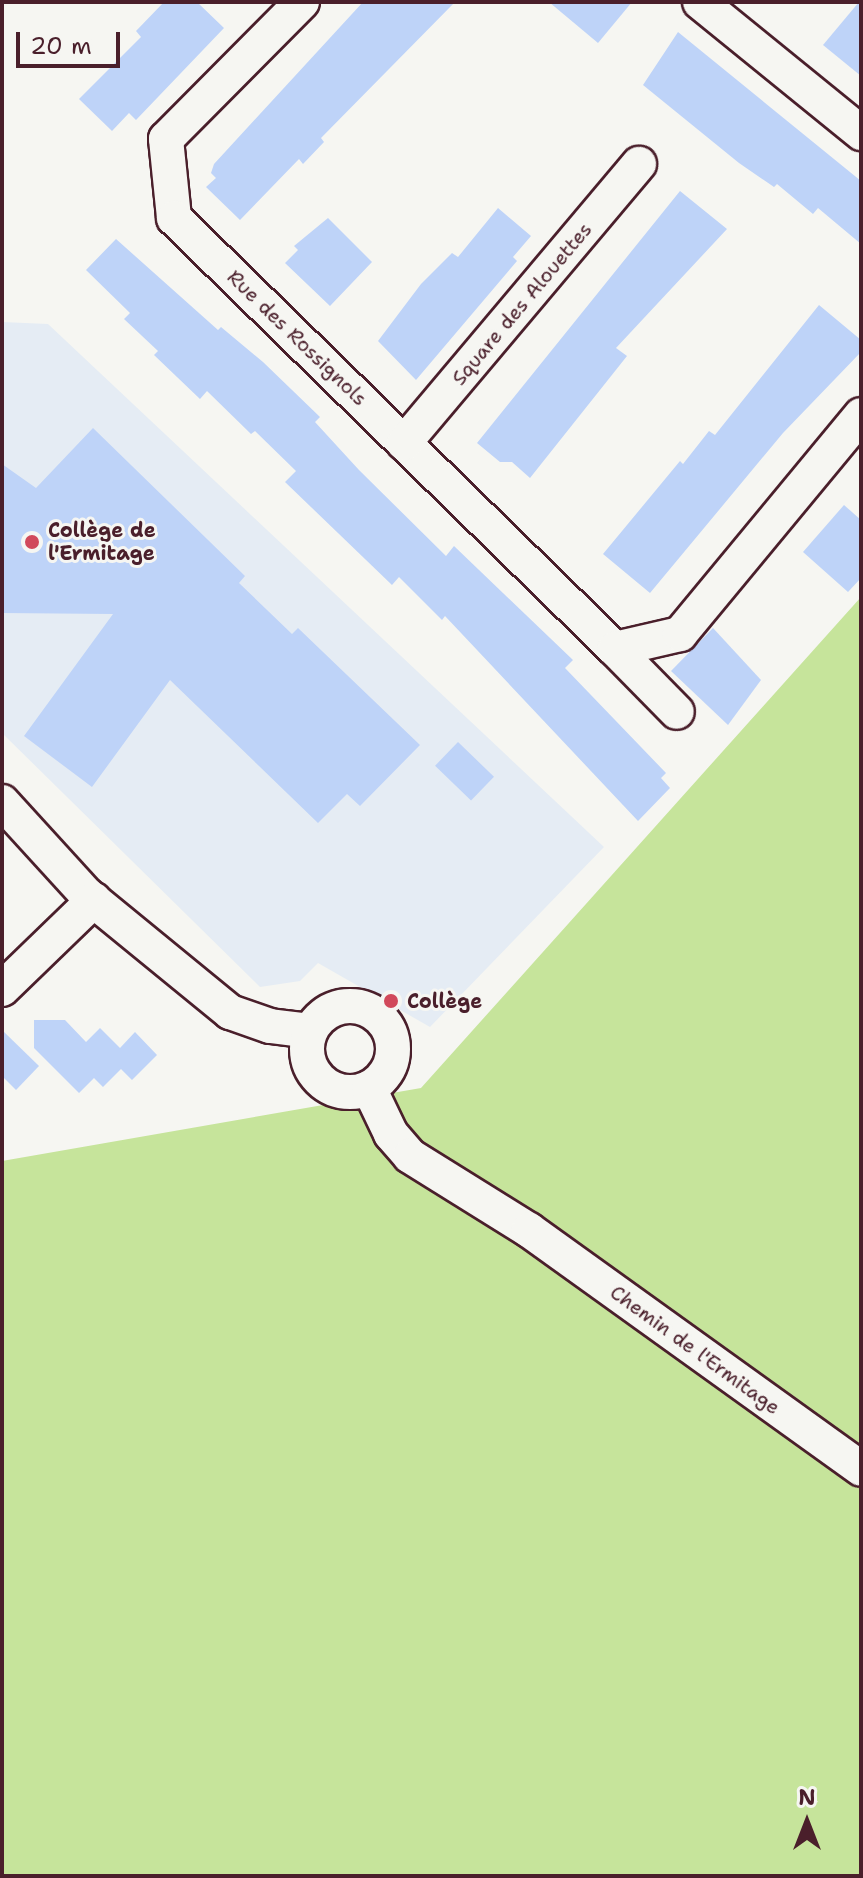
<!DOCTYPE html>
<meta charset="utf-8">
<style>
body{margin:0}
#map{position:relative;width:863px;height:1878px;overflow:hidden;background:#f6f6f2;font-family:"Shantell Sans",sans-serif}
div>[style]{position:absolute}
.built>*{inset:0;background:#e5ecf4}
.green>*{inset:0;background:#c6e49b}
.building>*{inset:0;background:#bed3f8;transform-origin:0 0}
.roads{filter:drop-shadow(2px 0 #4a1f2b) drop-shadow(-2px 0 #4a1f2b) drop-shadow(0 2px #4a1f2b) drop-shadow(0 -2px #4a1f2b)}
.minor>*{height:34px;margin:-17px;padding:0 17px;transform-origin:17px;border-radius:17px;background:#f6f6f2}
.minor>.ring{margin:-17px;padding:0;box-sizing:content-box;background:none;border:34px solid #f6f6f2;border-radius:50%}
.dots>*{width:22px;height:22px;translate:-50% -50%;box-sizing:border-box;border:4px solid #f6f6f2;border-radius:50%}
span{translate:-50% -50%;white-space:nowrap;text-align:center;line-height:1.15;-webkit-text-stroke:6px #f6f6f2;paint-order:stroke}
.street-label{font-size:20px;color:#4a1f2b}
.poi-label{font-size:20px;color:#4a1f2b;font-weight:700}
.left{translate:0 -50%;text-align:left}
.frame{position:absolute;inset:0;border:4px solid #4a1f2b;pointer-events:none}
.north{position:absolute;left:767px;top:1782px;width:80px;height:80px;-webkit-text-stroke:6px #f6f6f2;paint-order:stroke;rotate:0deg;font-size:22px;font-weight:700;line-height:32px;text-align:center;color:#4a1f2b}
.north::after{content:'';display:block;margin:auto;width:28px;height:36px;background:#4a1f2b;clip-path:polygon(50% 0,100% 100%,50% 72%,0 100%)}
.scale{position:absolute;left:16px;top:32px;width:104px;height:36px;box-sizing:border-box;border:4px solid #4a1f2b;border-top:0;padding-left:10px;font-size:24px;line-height:28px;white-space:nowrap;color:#4a1f2b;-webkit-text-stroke:6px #f6f6f2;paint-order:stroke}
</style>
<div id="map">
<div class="built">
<i style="clip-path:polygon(2px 322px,48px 324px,604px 847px,430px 1027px,318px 963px,300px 981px,260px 987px,2px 733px)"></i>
</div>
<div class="green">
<i style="clip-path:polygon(861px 597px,861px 1876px,2px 1876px,2px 1161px,421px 1088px)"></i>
</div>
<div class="building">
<i style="clip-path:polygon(164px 2px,197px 2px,224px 28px,136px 120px,129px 113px,112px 131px,79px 99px,141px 37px,136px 31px)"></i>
<i style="clip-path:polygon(363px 2px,455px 2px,321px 138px,324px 142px,303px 164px,299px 159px,240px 220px,206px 187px,216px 178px,211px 173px,214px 164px)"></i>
<i style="clip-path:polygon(549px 2px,632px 2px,598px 43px)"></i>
<i style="clip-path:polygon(859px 2px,861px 2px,861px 76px,823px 45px)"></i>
<i style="clip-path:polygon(678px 32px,861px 181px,861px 244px,818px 208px,813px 214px,777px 184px,774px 187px,739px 163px,643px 85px)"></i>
<i style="clip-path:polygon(680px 191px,727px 229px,616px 348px,627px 356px,530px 478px,512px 462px,500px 462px,477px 443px)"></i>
<i style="clip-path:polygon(498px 208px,531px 236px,513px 257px,517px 261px,416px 380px,378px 341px,421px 284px,452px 253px,458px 257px)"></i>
<i style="clip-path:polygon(328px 218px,372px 262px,330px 306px,285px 263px,298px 250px,294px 246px)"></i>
<i style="clip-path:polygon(116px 239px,218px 330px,221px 327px,263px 362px,320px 417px,315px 422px,359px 470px,446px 556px,454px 546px,573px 660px,565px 668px,666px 773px,661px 778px,670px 788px,638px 821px,445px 616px,442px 620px,399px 577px,392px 585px,285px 482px,296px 471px,255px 431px,251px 434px,207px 391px,200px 399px,154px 355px,158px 351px,124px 319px,130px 313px,86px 270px)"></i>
<i style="clip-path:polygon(819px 305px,861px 340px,861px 352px,783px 433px,650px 593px,603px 554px,680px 461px,683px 464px,709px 431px,715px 435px)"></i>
<i style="clip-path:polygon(93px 428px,245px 576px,239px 583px,292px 634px,298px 628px,420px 745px,360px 806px,347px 794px,318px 823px,170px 680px,92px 787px,24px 736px,113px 614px,2px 613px,2px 464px,36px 488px)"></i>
<i style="clip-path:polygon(844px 505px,861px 520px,861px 578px,848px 592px,803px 552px)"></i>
<i style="clip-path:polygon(713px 628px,761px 680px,728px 725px,671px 671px)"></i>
<i style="left:458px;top:742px;width:50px;height:33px;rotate:44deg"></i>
<i style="clip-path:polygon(34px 1020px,65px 1020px,86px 1042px,100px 1028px,120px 1048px,135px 1032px,157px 1055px,132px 1080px,121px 1069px,103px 1087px,94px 1078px,79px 1093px,34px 1048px)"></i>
<i style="clip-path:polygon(2px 1030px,39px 1066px,16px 1090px,2px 1076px)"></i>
</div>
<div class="roads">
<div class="minor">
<i style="left:302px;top:2px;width:193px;rotate:134.8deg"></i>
<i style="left:166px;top:139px;width:79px;rotate:84.2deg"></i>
<i style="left:174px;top:218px;width:617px;rotate:44.34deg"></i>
<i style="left:615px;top:649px;width:67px;rotate:-13deg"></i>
<i style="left:680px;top:634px;width:284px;rotate:-50.4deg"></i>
<i style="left:700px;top:2px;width:208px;rotate:39.1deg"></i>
<i style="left:404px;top:443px;width:365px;rotate:-49.9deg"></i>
<i style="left:615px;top:649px;width:88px;rotate:45.5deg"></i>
<i style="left:2px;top:802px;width:126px;rotate:47.6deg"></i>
<i style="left:87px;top:895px;width:185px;rotate:39.3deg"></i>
<i style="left:230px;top:1012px;width:42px;rotate:19.3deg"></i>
<i style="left:270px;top:1026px;width:40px;rotate:7.1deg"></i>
<i style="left:2px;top:989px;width:128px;rotate:-44.1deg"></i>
<i class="ring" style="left:307px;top:1006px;width:52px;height:52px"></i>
<i style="left:369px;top:1088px;width:51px;rotate:64.4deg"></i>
<i style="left:391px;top:1134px;width:29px;rotate:49deg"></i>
<i style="left:410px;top:1156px;width:140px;rotate:31.9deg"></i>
<i style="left:529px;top:1230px;width:409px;rotate:35.7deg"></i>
</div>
</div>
<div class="dots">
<i style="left:32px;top:542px;background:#d1495b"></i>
<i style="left:391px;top:1001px;background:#d1495b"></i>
</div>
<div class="street-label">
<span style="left:522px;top:304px;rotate:-50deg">Square des Alouettes</span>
<span style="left:297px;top:338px;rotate:44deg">Rue des Rossignols</span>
<span style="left:695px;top:1350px;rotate:36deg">Chemin de l'Ermitage</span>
</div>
<div class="poi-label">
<span class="left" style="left:48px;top:542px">Collège de<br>l'Ermitage</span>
<span class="left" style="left:407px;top:1001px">Collège</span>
</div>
<div class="frame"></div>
<div class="north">N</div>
<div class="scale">20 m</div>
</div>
